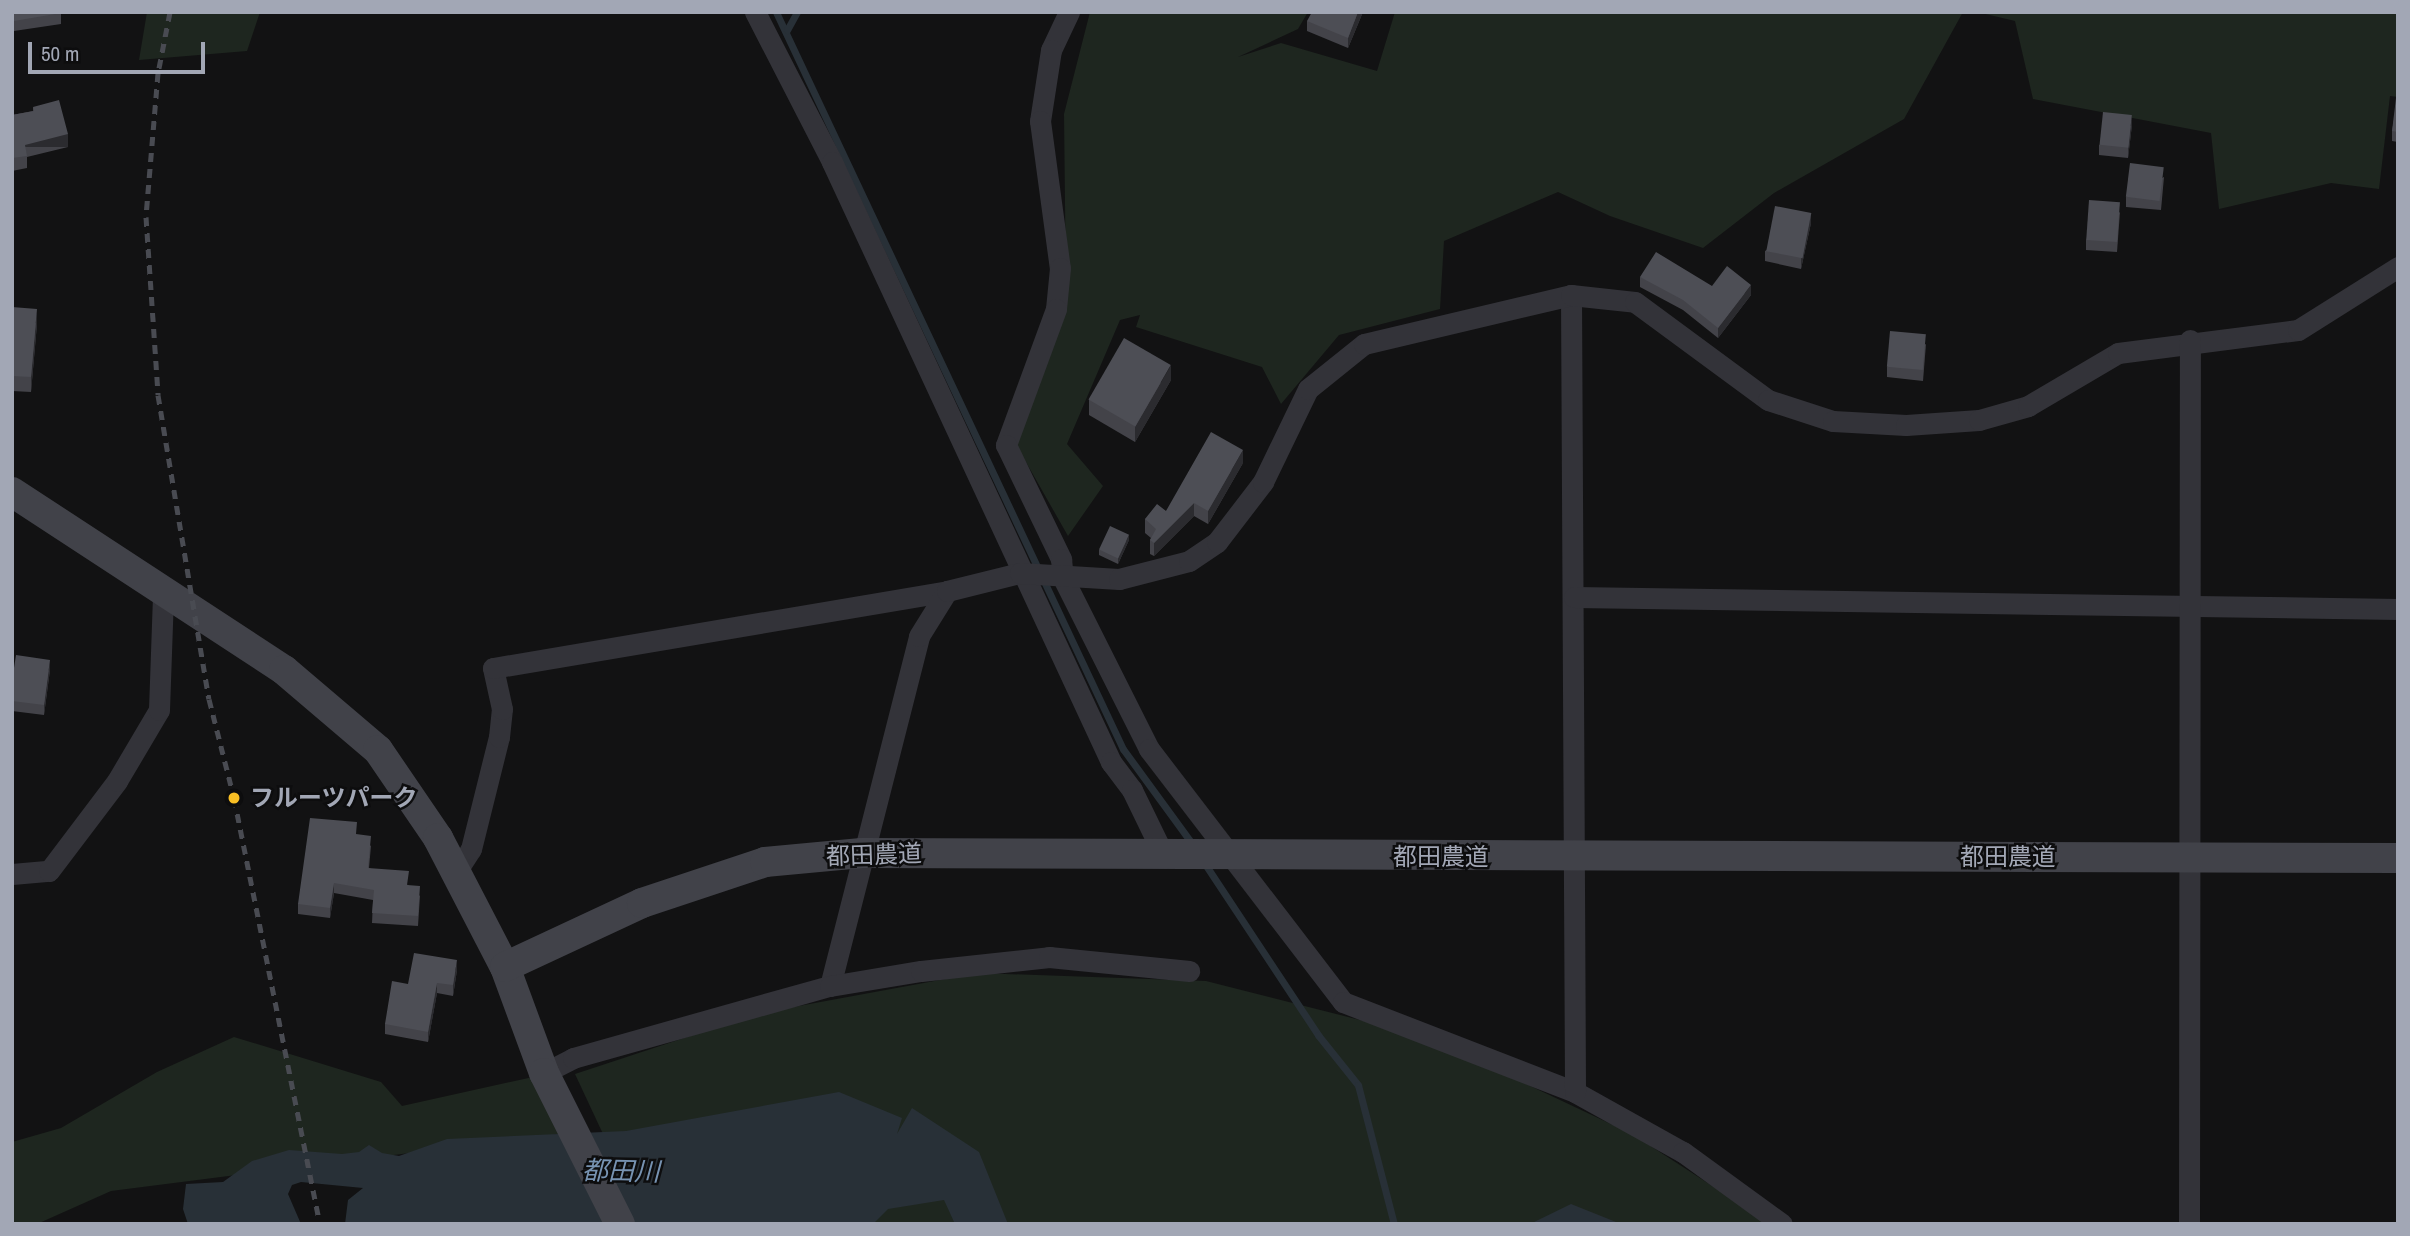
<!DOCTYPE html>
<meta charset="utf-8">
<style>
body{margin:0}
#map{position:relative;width:2410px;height:1236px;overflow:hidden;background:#121213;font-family:"Archivo Narrow","Noto Sans JP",sans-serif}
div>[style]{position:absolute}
.green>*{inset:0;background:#1e261f}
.water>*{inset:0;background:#283037}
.stream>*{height:7px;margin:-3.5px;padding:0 3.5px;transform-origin:3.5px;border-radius:3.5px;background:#283037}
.street>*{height:21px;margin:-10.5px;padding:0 10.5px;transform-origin:10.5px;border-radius:10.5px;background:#333339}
.secondary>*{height:30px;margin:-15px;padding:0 15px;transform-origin:15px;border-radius:15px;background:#414249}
.rail>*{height:5px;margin-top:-2.5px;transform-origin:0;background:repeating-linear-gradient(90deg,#494b52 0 9px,transparent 0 16px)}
.wall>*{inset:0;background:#434349}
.shaded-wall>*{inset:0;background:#2b2b2f;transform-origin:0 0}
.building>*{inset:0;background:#4d4e55;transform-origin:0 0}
.dots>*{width:19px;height:19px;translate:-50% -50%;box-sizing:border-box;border:4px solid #0d0d0e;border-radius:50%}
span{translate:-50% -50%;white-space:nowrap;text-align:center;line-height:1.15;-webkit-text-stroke:5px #0d0d0e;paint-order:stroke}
.poi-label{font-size:24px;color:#a2a7b5;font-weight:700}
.left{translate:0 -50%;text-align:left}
.street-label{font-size:24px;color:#a2a7b5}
.water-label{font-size:26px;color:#7793b2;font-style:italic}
.frame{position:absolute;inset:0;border:14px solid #a2a7b5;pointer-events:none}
.scale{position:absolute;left:28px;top:42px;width:177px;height:32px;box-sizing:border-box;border:4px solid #a2a7b5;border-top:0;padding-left:9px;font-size:21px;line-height:24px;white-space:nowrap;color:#a2a7b5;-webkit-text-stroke:5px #0d0d0e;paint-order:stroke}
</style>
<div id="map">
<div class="green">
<i style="clip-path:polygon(147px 12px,260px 12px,247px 51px,139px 60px)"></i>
<i style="clip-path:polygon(1090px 12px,1308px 12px,1298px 29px,1238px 57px,1281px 43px,1377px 71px,1395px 12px,1963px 12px,1904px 119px,1774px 193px,1703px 248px,1610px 216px,1558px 192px,1444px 241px,1440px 309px,1339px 335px,1281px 404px,1262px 367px,1136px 327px,1140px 315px,1120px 320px,1067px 444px,1103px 486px,1068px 536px,1014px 441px,1066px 292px,1064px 114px)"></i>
<i style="clip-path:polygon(1977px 12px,2398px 12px,2398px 97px,2390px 96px,2379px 189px,2331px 183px,2219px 209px,2211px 133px,2033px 99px,2015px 21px)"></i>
<i style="clip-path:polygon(978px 973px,1206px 981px,1427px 1037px,1632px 1134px,1771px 1224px,645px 1224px,575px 1074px,760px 1013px)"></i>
<i style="clip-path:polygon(234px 1037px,381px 1082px,402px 1106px,533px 1077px,560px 1134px,111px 1191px,37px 1224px,12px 1224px,12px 1142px,61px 1128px,157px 1072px)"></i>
</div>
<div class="water">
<i style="clip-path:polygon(839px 1092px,902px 1118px,897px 1134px,912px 1108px,979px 1152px,1008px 1224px,955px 1224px,944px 1200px,888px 1209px,873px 1224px,345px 1224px,348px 1200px,363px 1188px,301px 1182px,292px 1185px,288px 1194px,301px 1224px,188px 1224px,183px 1209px,186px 1184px,223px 1182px,252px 1161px,289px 1150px,342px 1154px,359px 1152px,369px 1145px,382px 1153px,399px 1156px,447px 1139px,626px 1131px)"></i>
<i style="clip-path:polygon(1571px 1204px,1621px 1224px,1530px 1224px)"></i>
</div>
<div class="stream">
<i style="left:776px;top:12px;width:815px;rotate:64.79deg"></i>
<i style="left:1123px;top:749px;width:119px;rotate:53.9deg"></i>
<i style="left:787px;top:30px;width:21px;rotate:-61deg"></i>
<i style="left:1203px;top:861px;width:209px;rotate:56.5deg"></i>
<i style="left:1318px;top:1035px;width:64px;rotate:51.3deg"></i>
<i style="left:1358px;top:1085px;width:144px;rotate:75.5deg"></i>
</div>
<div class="street">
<i style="left:755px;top:12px;width:169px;rotate:62.8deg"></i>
<i style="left:832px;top:162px;width:662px;rotate:65.06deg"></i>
<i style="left:1111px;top:762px;width:35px;rotate:53deg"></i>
<i style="left:1132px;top:790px;width:73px;rotate:64.1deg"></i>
<i style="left:1069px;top:12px;width:42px;rotate:115.3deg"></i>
<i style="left:1051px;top:50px;width:72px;rotate:98.8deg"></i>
<i style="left:1040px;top:121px;width:148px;rotate:82.3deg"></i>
<i style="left:1060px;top:268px;width:41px;rotate:95.6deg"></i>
<i style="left:1056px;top:309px;width:145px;rotate:110.2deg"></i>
<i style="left:1006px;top:445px;width:127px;rotate:64.2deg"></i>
<i style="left:1061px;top:559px;width:19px;rotate:84deg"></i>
<i style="left:1063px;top:578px;width:191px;rotate:63.3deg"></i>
<i style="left:1149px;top:749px;width:319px;rotate:52.5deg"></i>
<i style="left:1343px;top:1002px;width:249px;rotate:21.2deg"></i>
<i style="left:1575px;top:1092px;width:124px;rotate:29.1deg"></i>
<i style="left:1683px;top:1152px;width:122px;rotate:36deg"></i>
<i style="left:1571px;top:295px;width:797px;rotate:89.71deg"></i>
<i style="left:1574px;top:597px;width:824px;rotate:0.83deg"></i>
<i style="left:456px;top:872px;width:27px;rotate:-57deg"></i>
<i style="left:471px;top:849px;width:115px;rotate:-76deg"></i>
<i style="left:499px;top:737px;width:28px;rotate:-84deg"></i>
<i style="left:502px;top:709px;width:42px;rotate:-102.4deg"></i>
<i style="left:493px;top:668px;width:460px;rotate:-9.6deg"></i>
<i style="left:12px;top:874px;width:37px;rotate:-5deg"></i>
<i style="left:49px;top:871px;width:113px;rotate:-52.9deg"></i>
<i style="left:117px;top:781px;width:82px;rotate:-59.4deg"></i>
<i style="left:159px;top:710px;width:117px;rotate:-88deg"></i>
<i style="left:830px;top:986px;width:361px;rotate:-75.7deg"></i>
<i style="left:919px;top:636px;width:53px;rotate:-58.1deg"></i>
<i style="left:947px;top:591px;width:75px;rotate:-13.9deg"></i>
<i style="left:1020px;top:573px;width:99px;rotate:3.5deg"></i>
<i style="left:1119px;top:579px;width:72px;rotate:-14.4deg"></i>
<i style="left:1189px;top:561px;width:34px;rotate:-34deg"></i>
<i style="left:1217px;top:542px;width:76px;rotate:-52.5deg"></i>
<i style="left:1263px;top:482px;width:103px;rotate:-64.2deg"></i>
<i style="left:1308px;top:389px;width:72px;rotate:-38.8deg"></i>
<i style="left:1364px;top:344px;width:213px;rotate:-13.3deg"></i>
<i style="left:1571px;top:295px;width:64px;rotate:6.2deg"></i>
<i style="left:1635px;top:302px;width:165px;rotate:36.4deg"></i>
<i style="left:1768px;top:400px;width:68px;rotate:17.9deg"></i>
<i style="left:1833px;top:421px;width:73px;rotate:3.1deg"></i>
<i style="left:1906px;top:425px;width:73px;rotate:-3.9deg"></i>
<i style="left:1979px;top:420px;width:51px;rotate:-15.9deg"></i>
<i style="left:2028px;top:406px;width:104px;rotate:-30.5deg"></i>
<i style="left:2118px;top:353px;width:181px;rotate:-7.3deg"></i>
<i style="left:2298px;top:330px;width:118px;rotate:-32.2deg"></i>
<i style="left:544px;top:1073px;width:33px;rotate:-27deg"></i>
<i style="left:573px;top:1058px;width:267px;rotate:-15.7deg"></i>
<i style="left:830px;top:986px;width:92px;rotate:-9.4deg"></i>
<i style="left:921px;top:971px;width:129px;rotate:-6.2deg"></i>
<i style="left:1049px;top:957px;width:141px;rotate:5.7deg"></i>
<i style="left:2189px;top:1224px;width:884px;rotate:-89.94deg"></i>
</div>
<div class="secondary">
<i style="left:12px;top:492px;width:325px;rotate:33.2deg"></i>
<i style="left:284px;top:670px;width:123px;rotate:40.4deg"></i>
<i style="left:378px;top:750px;width:107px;rotate:55.7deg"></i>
<i style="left:438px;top:838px;width:145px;rotate:62.6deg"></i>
<i style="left:505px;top:967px;width:113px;rotate:69.8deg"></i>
<i style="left:544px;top:1073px;width:169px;rotate:63.3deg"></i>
<i style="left:505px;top:967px;width:151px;rotate:-25deg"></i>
<i style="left:642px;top:903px;width:130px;rotate:-18.4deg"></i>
<i style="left:765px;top:862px;width:97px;rotate:-5.3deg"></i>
<i style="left:862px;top:853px;width:1536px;rotate:0.19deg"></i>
</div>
<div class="rail">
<i style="left:170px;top:12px;width:62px;rotate:101.1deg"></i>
<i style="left:158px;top:73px;width:144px;rotate:94.8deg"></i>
<i style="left:146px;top:217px;width:178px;rotate:86.1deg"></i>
<i style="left:158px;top:395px;width:308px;rotate:80.5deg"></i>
<i style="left:209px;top:699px;width:102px;rotate:75.8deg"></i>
<i style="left:234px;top:798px;width:435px;rotate:78.6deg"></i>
</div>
<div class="wall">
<i style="clip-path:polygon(12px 12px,61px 12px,61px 24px,14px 31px)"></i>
<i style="clip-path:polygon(1363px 12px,1348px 48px,1307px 31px,1307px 21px)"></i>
<i style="clip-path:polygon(2398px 98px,2398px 142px,2392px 141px,2392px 131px)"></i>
<i style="clip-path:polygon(33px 107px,68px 147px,27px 157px,27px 168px,12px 171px,12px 115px,33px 111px)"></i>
<i style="clip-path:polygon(2132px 125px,2128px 158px,2099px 155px,2099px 145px)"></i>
<i style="clip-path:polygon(2164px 177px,2161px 210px,2126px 207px,2126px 197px)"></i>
<i style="clip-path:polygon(2120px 212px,2117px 252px,2086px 250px,2086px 240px)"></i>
<i style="clip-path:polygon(1811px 223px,1801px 269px,1765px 261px,1765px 251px)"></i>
<i style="clip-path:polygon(1640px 277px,1712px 286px,1751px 295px,1718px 338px,1683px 310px,1640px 287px)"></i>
<i style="clip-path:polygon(12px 307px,37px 324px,31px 392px,12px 391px)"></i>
<i style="clip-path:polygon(1926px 344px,1923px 381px,1887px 377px,1887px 367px)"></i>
<i style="clip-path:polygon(1171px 380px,1135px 442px,1089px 415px,1089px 400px)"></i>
<i style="clip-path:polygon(1243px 463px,1208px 524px,1194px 516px,1154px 556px,1150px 554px,1150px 540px,1151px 538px,1145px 533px,1145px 519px,1166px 511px)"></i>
<i style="clip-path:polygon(1129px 540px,1118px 564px,1099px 555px,1099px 550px)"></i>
<i style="clip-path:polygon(50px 670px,44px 715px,12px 711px,12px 681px)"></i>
<i style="clip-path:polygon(357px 835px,371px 846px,369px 868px,408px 885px,420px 896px,418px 926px,372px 923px,373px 900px,334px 893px,330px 918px,298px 914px,298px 904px)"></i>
<i style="clip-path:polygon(457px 970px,453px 996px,437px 993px,428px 1042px,385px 1034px,385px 1024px,408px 984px)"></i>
</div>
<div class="shaded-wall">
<i style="clip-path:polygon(1358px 12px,1363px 12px,1348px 48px,1348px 38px)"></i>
<i style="clip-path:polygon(2132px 115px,2132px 125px,2128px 158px,2128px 148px)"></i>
<i style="left:68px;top:134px;width:13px;height:44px;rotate:90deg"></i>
<i style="clip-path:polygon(1811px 213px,1811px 223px,1801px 269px,1801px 259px)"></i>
<i style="clip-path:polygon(1751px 285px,1751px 295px,1718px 338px,1718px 328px)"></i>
<i style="clip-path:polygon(37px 309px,37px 324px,31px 392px,31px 377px)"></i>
<i style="clip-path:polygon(1171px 365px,1171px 380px,1135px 442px,1135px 427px)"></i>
<i style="clip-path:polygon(1243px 450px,1243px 463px,1208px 524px,1208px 511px)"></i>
<i style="clip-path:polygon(1194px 503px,1194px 516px,1154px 556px,1154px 543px)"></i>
<i style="clip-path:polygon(1129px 535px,1129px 540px,1118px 564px,1118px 558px)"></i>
<i style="clip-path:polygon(50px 660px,50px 670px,44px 715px,44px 705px)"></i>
<i style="clip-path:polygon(334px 883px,334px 893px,330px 918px,330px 908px)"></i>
<i style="clip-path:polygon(457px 960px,457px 970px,453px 996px,453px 985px)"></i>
<i style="clip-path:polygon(437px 983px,437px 993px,428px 1042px,428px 1032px)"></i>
</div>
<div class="building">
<i style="clip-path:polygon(13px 12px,61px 12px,61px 13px,14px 21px)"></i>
<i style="clip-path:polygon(1312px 12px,1358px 12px,1348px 38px,1307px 21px)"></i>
<i style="clip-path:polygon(2396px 98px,2398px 98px,2398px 132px,2392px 131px)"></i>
<i style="clip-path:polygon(59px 100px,68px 134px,25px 145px,27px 156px,12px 158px,12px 115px,34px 111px,33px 107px)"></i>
<i style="left:2103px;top:112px;width:29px;height:33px;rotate:6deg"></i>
<i style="left:2130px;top:163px;width:34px;height:34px;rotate:7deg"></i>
<i style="left:2089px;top:200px;width:31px;height:40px;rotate:4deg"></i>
<i style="left:1775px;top:206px;width:37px;height:46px;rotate:11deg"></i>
<i style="clip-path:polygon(1656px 252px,1712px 286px,1727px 266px,1751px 285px,1718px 328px,1683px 300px,1640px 277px)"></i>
<i style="clip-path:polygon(12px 307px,37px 309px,31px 377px,12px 376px)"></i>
<i style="left:1890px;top:331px;width:36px;height:36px;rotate:5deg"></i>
<i style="left:1124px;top:338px;width:54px;height:71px;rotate:30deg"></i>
<i style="clip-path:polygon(1211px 432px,1243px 450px,1208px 511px,1194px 503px,1154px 543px,1150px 540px,1156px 529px,1145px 519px,1157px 504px,1166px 511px)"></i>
<i style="left:1110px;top:526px;width:21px;height:26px;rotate:25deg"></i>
<i style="clip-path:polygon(16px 655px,50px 660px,44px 705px,12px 701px,12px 681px)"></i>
<i style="clip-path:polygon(310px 818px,357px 822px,356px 834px,371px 836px,368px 868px,409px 871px,407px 885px,420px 886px,418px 916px,372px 913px,374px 890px,334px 883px,330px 908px,298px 904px)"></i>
<i style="clip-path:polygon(414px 953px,457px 960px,453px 985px,437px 983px,428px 1032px,385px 1024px,392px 981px,408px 984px)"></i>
</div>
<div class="dots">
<i style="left:234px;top:798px;background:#f9bf24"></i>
</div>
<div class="poi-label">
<span class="left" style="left:250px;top:798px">フルーツパーク</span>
</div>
<div class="street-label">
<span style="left:874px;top:855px;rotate:-2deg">都田農道</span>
<span style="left:1441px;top:857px">都田農道</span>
<span style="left:2008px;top:857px">都田農道</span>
</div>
<div class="water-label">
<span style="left:621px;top:1171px;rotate:1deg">都田川</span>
</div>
<div class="frame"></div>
<div class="scale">50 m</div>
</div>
